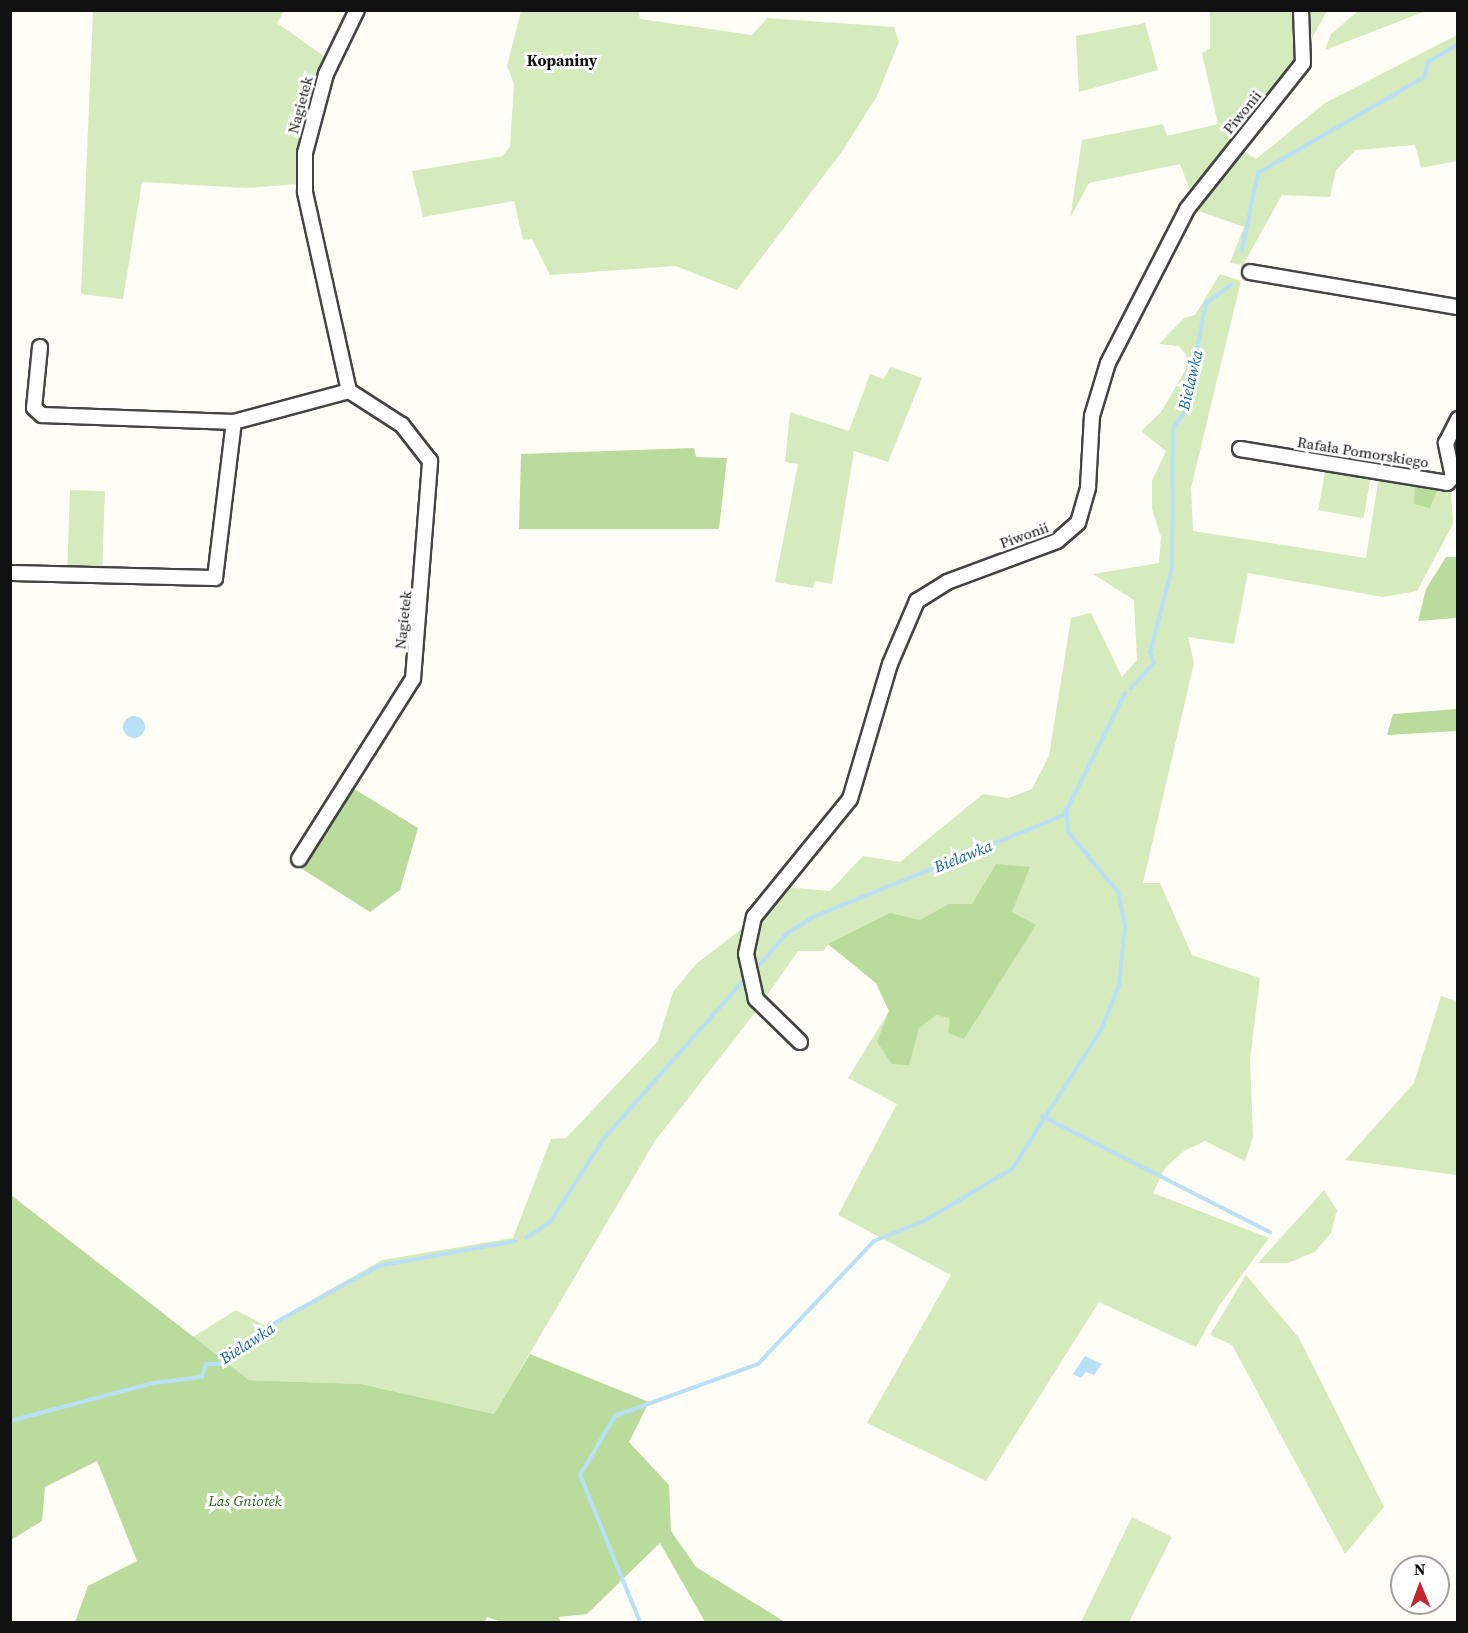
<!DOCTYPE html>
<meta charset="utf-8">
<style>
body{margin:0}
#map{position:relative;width:1468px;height:1633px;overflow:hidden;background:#fffdf5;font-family:"Source Serif 4",serif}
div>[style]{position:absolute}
.green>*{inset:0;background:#d5ebbd;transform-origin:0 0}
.forest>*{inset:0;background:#b9dc9c}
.water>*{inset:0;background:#b9e0f7}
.round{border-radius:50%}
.stream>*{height:4px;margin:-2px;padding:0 2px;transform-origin:2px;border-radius:2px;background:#b9e0f7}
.roads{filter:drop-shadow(2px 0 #444) drop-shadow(-2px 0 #444) drop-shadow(0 2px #444) drop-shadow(0 -2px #444)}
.street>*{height:14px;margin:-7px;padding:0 7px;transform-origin:7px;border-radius:7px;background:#fff}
span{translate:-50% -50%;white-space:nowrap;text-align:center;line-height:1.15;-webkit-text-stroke:6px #fff;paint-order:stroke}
.street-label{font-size:15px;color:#111}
.park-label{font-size:15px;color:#2f6b1f;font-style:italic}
.neighbourhood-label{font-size:16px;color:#111;font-weight:700}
.water-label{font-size:16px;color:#1768a6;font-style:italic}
.frame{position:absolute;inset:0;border:12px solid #111;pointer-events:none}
.north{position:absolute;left:1390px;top:1555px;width:60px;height:60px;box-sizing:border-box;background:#fff;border:2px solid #a0a0a0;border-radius:50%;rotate:359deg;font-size:16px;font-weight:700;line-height:24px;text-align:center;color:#111}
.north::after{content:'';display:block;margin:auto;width:21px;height:27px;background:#c4262e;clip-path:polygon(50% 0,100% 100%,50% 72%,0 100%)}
</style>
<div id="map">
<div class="green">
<i style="clip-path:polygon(93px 11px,284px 11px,277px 23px,324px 56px,302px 128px,298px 184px,246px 188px,142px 182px,123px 299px,81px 294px)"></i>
<i style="clip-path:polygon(521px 11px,639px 11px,640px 19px,752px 35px,767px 18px,894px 27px,899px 42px,877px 96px,843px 150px,737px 290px,675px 266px,550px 275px,532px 239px,523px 240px,514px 201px,423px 217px,412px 171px,503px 156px,510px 146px,514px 84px,507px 66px)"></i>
<i style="clip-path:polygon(1210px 11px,1296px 11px,1296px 60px,1290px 72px,1192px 195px,1180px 164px,1089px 183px,1070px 218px,1082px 140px,1163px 124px,1167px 136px,1218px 124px,1202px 53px,1210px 48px)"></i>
<i style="clip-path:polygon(1307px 11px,1327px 11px,1312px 38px)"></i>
<i style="clip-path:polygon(1358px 11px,1358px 10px,1426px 11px,1325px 50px,1331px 34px)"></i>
<i style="clip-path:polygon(1145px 23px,1158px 70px,1079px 92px,1076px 36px)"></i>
<i style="clip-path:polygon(1457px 35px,1457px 161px,1421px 168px,1415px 145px,1356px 150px,1336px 170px,1330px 197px,1282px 195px,1243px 265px,1230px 263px,1244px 227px,1193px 209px,1240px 148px,1256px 159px,1325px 103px)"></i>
<i style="clip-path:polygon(1220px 274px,1241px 281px,1191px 488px,1193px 531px,1366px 558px,1379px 476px,1415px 480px,1429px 508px,1438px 488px,1451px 492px,1453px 524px,1417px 591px,1383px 597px,1248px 573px,1234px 644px,1188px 637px,1194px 663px,1143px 883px,1160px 883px,1192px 955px,1260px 978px,1250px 1060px,1253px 1137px,1245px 1161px,1205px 1141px,1184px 1151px,1165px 1168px,1153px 1193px,1269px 1238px,1219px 1306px,1196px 1347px,1099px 1302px,986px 1481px,867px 1423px,951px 1275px,838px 1215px,897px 1104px,848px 1078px,889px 1011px,876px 983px,828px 944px,823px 951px,798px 951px,761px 1004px,751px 934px,784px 887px,830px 891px,863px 856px,900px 862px,983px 794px,1009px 798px,1032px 789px,1049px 756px,1071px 618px,1091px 613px,1122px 677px,1137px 660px,1134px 600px,1093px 574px,1159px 563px,1161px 537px,1152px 509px,1152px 481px,1166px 451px,1141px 431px,1161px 412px,1186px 369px,1186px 355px,1179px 346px,1159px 344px,1184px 318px,1195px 315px)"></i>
<i style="clip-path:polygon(891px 367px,922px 378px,888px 462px,854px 451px,832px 584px,815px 581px,813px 588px,775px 582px,798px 464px,785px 462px,790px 412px,849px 431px,870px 374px,883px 379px)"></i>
<i style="left:1326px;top:466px;width:46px;height:45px;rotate:10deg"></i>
<i style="left:70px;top:490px;width:35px;height:80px;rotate:2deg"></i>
<i style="clip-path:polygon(749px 923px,745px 968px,757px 1010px,655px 1141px,494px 1414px,361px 1384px,249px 1380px,193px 1337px,236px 1310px,266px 1326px,382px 1260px,513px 1238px,551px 1139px,566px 1138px,658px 1041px,673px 992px,696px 964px)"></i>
<i style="clip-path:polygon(1441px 996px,1457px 1001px,1457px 1175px,1345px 1160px,1414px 1083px)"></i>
<i style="clip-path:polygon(1324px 1190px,1337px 1210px,1331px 1233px,1315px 1252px,1288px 1263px,1258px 1263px)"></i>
<i style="clip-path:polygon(1246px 1275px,1299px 1338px,1384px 1507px,1345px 1554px,1232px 1345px,1210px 1335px)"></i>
<i style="clip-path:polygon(1132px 1517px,1172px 1537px,1129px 1622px,1081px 1622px)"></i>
</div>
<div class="forest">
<i style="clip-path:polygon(694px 448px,696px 457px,727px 458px,719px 529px,519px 529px,521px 454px)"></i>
<i style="clip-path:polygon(1415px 480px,1438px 488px,1430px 508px,1414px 504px)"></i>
<i style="clip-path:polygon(1446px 557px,1457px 557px,1457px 618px,1418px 621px,1426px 589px)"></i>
<i style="clip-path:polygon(1457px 709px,1457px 731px,1387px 735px,1393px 714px)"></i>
<i style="clip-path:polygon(351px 787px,418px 828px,400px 890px,370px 912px,299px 867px)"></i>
<i style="clip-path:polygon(996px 864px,1030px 867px,1012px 912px,1036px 925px,964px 1039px,948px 1033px,950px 1018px,936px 1015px,919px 1028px,909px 1065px,892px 1064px,877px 1042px,889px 1011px,876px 983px,828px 944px,890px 913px,920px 920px,949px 904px,972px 904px)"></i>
<i style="clip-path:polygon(11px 1195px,249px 1380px,361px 1384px,494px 1414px,530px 1354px,649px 1402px,629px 1442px,669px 1485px,671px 1531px,696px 1567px,785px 1622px,705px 1622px,660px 1543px,587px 1614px,558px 1617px,561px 1622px,502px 1622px,487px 1617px,485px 1622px,75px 1622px,88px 1586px,137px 1561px,97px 1461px,45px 1487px,42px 1521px,11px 1540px)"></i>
</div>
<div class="water">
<i class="round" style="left:123px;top:716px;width:22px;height:22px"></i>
<i style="clip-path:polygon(1085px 1356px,1102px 1364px,1094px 1375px,1086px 1372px,1081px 1378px,1073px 1374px)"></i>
</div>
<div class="stream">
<i style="left:1242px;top:250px;width:79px;rotate:-78.3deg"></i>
<i style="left:1258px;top:173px;width:192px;rotate:-30deg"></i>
<i style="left:1424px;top:77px;width:16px;rotate:-75deg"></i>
<i style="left:1428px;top:62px;width:35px;rotate:-31deg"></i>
<i style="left:1131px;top:688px;width:34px;rotate:-47deg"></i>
<i style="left:1154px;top:663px;width:12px;rotate:-110deg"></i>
<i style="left:1150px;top:652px;width:87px;rotate:-75.3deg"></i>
<i style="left:1172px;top:568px;width:140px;rotate:-89.6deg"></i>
<i style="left:1173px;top:428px;width:20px;rotate:-53deg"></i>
<i style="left:1185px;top:412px;width:111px;rotate:-79.1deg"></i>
<i style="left:1206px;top:303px;width:31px;rotate:-36deg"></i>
<i style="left:754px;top:971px;width:49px;rotate:-49.1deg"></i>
<i style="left:786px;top:934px;width:32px;rotate:-32deg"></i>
<i style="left:813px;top:917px;width:271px;rotate:-22.1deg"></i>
<i style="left:1064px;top:815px;width:136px;rotate:-63.4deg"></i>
<i style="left:1042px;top:1116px;width:256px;rotate:27deg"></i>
<i style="left:526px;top:1238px;width:29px;rotate:-34deg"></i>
<i style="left:550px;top:1222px;width:101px;rotate:-57.1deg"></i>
<i style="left:605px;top:1137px;width:211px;rotate:-48.5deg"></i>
<i style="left:10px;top:1421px;width:148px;rotate:-14.9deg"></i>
<i style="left:153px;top:1383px;width:49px;rotate:-7deg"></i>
<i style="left:202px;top:1377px;width:14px;rotate:-73deg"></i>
<i style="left:206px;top:1364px;width:14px"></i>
<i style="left:220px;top:1364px;width:62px;rotate:-37.8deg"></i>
<i style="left:269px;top:1326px;width:124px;rotate:-28.8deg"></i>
<i style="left:378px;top:1266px;width:140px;rotate:-10.3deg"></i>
<i style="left:640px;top:1622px;width:159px;rotate:-112.2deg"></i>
<i style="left:580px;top:1475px;width:69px;rotate:-59.3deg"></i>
<i style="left:615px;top:1416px;width:152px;rotate:-20deg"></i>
<i style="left:758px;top:1364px;width:169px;rotate:-46.7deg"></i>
<i style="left:874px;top:1241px;width:54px;rotate:-21.8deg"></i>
<i style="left:924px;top:1221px;width:102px;rotate:-30.6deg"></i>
<i style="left:1012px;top:1169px;width:165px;rotate:-57.4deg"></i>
<i style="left:1101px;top:1030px;width:48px;rotate:-68.2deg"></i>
<i style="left:1119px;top:985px;width:58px;rotate:-84.1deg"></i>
<i style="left:1125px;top:927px;width:36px;rotate:-101deg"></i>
<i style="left:1118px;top:892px;width:78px;rotate:-129.8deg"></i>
<i style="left:1068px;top:832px;width:20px;rotate:-93deg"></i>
</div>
<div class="roads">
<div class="street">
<i style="left:1250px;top:272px;width:211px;rotate:9.6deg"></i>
<i style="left:40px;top:347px;width:61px;rotate:95.6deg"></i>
<i style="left:34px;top:408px;width:11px;rotate:41deg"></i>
<i style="left:42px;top:415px;width:192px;rotate:2.1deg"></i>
<i style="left:349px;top:391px;width:204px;rotate:-102.5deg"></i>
<i style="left:305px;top:192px;width:39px;rotate:-90deg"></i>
<i style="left:305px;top:153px;width:82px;rotate:-75.1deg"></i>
<i style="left:326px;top:74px;width:71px;rotate:-64.2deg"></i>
<i style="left:1240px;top:449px;width:210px;rotate:9.3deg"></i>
<i style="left:1447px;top:483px;width:8px;rotate:-45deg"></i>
<i style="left:1453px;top:477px;width:35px;rotate:-102deg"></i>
<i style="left:1446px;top:443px;width:27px;rotate:-63deg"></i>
<i style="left:10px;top:573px;width:205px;rotate:1.4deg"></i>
<i style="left:215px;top:578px;width:157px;rotate:-83.1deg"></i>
<i style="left:234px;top:422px;width:119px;rotate:-15.1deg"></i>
<i style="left:299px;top:859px;width:213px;rotate:-57.7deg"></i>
<i style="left:413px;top:679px;width:219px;rotate:-85.5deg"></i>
<i style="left:430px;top:461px;width:46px;rotate:-127.9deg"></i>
<i style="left:402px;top:425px;width:63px;rotate:-147.3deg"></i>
<i style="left:800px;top:1042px;width:62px;rotate:-135.7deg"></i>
<i style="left:756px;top:999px;width:46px;rotate:-102.5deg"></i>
<i style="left:746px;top:954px;width:38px;rotate:-78deg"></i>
<i style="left:754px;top:917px;width:152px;rotate:-50.9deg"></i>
<i style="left:850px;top:799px;width:141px;rotate:-73.5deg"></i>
<i style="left:890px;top:664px;width:69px;rotate:-66.8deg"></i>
<i style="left:917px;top:601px;width:36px;rotate:-32deg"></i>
<i style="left:947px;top:582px;width:117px;rotate:-20.4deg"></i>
<i style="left:1057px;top:541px;width:28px;rotate:-41deg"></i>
<i style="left:1078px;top:523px;width:37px;rotate:-74deg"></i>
<i style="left:1088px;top:487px;width:71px;rotate:-86.8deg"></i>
<i style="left:1092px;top:416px;width:55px;rotate:-73.2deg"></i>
<i style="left:1108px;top:363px;width:173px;rotate:-62.8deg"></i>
<i style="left:1187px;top:209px;width:186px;rotate:-51.5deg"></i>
<i style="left:1303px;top:63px;width:53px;rotate:-92.2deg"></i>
</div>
</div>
<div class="street-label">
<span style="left:300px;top:105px;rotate:-75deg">Nagietek</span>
<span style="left:1242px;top:112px;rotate:-51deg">Piwonii</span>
<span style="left:1363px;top:452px;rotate:9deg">Rafała Pomorskiego</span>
<span style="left:1024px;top:535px;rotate:-20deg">Piwonii</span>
<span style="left:403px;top:620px;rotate:-84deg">Nagietek</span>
</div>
<div class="park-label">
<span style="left:245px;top:1501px">Las Gniotek</span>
</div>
<div class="neighbourhood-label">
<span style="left:562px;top:60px">Kopaniny</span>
</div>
<div class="water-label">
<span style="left:1190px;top:380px;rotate:-77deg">Bielawka</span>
<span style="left:963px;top:856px;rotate:-22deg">Bielawka</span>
<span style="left:247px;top:1343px;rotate:-33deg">Bielawka</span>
</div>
<div class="frame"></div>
<div class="north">N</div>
</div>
